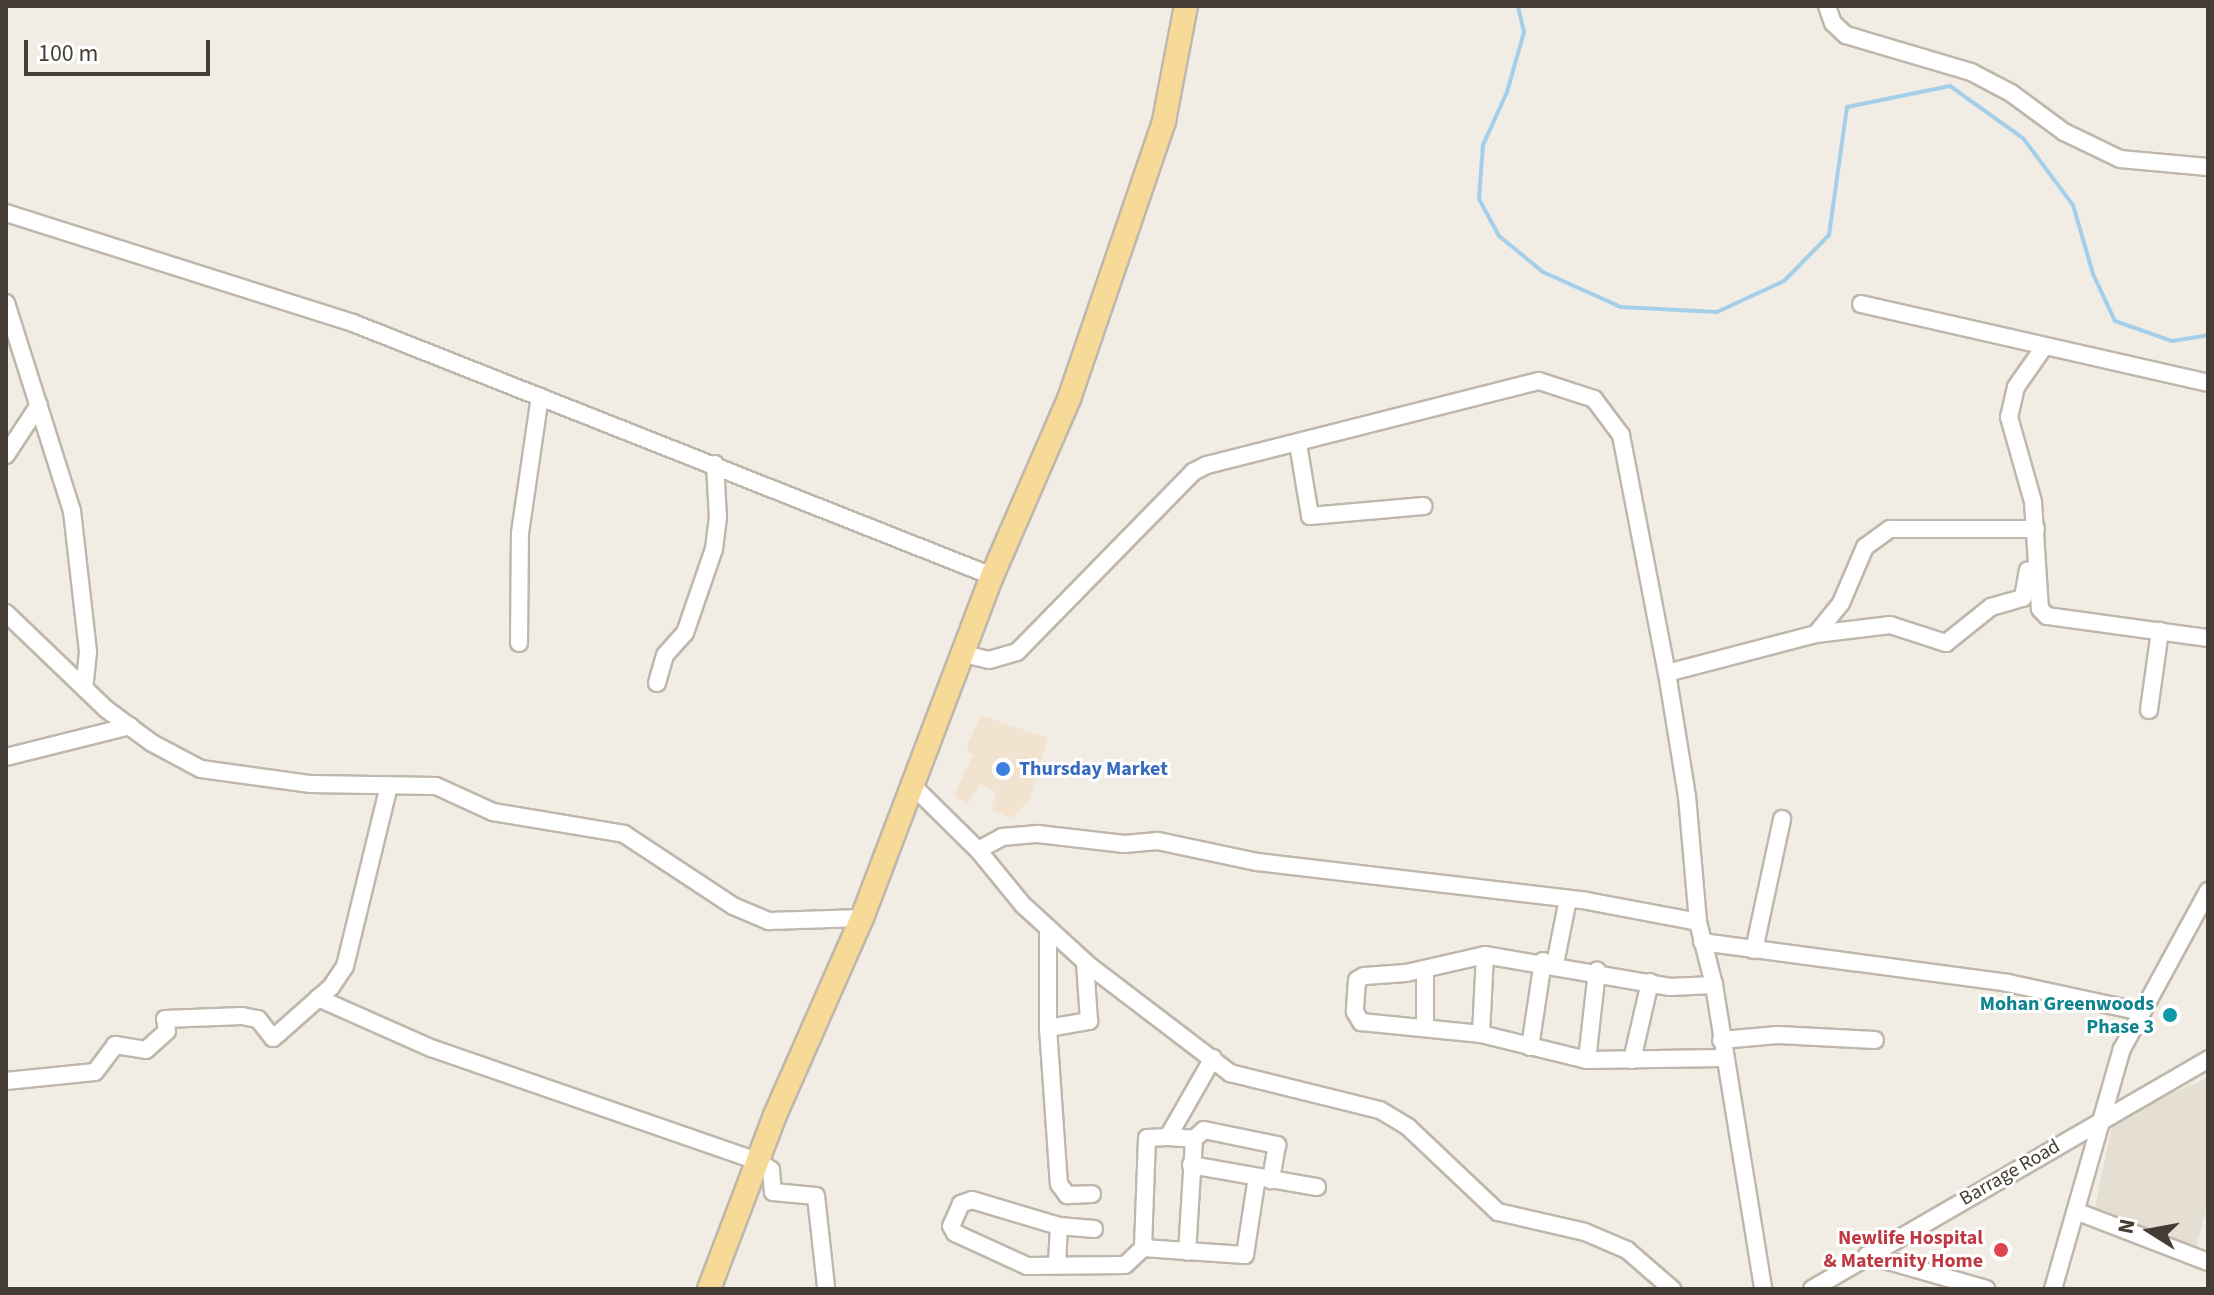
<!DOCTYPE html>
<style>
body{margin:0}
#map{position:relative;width:2214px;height:1295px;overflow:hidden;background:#f1ede5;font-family:"Source Sans 3",sans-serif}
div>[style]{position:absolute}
.residential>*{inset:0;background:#e5dfd3}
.commercial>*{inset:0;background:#f2e3d1}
.stream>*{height:4px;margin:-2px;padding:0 2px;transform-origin:2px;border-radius:2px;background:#a4cfea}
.roads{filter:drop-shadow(2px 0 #bfb7ab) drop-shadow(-2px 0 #bfb7ab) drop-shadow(0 2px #bfb7ab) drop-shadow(0 -2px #bfb7ab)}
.minor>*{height:16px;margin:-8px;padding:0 8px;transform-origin:8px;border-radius:8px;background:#fff}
.major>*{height:22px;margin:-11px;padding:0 11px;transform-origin:11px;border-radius:11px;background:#f7da98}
.dots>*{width:22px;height:22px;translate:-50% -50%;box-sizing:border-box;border:4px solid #fff;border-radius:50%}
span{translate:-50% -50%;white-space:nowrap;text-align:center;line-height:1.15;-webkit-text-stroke:6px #fff;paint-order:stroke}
.shop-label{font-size:20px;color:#366cbe;font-weight:700}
.left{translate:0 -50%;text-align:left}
.culture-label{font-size:20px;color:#0d838f;font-weight:700}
.right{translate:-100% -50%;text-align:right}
.street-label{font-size:20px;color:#433d35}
.health-label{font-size:20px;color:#be3a42;font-weight:700}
.frame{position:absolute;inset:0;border:8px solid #433d35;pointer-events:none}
.north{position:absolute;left:2110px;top:1191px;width:80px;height:80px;-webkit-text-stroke:6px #fff;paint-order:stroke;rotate:281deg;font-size:22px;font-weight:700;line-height:32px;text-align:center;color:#433d35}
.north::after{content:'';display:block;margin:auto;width:28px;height:36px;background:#433d35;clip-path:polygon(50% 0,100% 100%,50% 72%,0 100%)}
.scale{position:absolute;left:24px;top:40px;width:186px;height:36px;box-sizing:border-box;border:4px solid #433d35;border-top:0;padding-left:10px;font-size:24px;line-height:28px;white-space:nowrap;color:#433d35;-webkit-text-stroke:6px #fff;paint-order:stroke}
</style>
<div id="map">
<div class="residential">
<i style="clip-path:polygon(2208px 1078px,2208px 1202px,2196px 1249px,2094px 1212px,2113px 1120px,2136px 1115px,2144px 1105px)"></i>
</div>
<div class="commercial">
<i style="clip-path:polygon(981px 715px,1048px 738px,1029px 802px,1011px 818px,991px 809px,996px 792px,981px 784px,967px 805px,954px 795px,973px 755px,967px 752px,968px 743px)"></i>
</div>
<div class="stream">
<i style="left:1518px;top:6px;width:27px;rotate:77deg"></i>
<i style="left:1524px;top:32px;width:62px;rotate:105.8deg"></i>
<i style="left:1507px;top:92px;width:58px;rotate:114.4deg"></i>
<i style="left:1483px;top:145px;width:54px;rotate:94.2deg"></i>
<i style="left:1479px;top:199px;width:42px;rotate:61.6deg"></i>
<i style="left:1499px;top:236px;width:57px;rotate:39.3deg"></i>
<i style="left:1543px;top:272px;width:85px;rotate:24.2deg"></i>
<i style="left:1621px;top:307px;width:96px;rotate:3deg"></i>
<i style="left:1717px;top:312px;width:74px;rotate:-24.8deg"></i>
<i style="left:1784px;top:281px;width:64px;rotate:-45.6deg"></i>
<i style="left:1829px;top:235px;width:129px;rotate:-82deg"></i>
<i style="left:1847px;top:107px;width:105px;rotate:-11.5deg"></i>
<i style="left:1950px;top:86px;width:90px;rotate:35.5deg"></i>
<i style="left:2023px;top:138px;width:84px;rotate:53.3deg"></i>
<i style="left:2073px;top:205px;width:72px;rotate:73.8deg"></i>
<i style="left:2093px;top:274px;width:52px;rotate:64.9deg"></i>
<i style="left:2115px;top:321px;width:60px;rotate:19.3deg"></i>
<i style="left:2172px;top:341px;width:36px;rotate:-9deg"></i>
</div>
<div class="roads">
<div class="minor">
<i style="left:1827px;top:6px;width:18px;rotate:71deg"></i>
<i style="left:1833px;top:23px;width:18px;rotate:43deg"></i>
<i style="left:1846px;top:35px;width:130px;rotate:16.5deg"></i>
<i style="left:1971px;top:72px;width:45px;rotate:27.7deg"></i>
<i style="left:2011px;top:93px;width:66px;rotate:36.3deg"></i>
<i style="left:2064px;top:132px;width:62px;rotate:25.7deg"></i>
<i style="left:2120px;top:159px;width:88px;rotate:5.2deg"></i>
<i style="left:6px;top:213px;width:364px;rotate:17.6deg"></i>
<i style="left:353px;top:323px;width:687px;rotate:21.6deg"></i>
<i style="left:6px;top:303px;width:218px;rotate:72.4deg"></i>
<i style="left:72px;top:511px;width:142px;rotate:83.5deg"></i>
<i style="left:88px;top:652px;width:36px;rotate:96deg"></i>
<i style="left:1861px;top:304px;width:356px;rotate:12.8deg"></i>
<i style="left:2044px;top:347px;width:49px;rotate:125deg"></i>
<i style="left:2016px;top:387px;width:31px;rotate:103deg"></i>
<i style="left:2009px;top:417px;width:88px;rotate:74.2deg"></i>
<i style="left:2033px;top:502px;width:107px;rotate:86.3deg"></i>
<i style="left:2040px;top:609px;width:10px;rotate:45deg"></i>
<i style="left:2047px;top:616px;width:162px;rotate:7.8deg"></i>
<i style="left:1298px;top:444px;width:73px;rotate:80.5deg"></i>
<i style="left:1310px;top:516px;width:114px;rotate:-5deg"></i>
<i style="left:6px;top:455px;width:60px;rotate:-56.6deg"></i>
<i style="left:6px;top:613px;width:139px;rotate:43.8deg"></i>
<i style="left:106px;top:709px;width:57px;rotate:36.5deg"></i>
<i style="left:152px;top:743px;width:55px;rotate:28deg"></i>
<i style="left:201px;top:769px;width:111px;rotate:7.8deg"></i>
<i style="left:311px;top:784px;width:125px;rotate:0.9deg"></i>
<i style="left:436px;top:786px;width:63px;rotate:24.5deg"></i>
<i style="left:493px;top:812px;width:133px;rotate:9.5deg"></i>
<i style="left:624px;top:834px;width:131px;rotate:33.4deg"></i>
<i style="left:733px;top:906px;width:39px;rotate:23deg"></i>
<i style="left:769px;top:921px;width:93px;rotate:-1.8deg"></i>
<i style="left:1816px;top:634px;width:40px;rotate:-51deg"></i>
<i style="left:1841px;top:603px;width:61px;rotate:-66.8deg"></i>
<i style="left:1865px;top:547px;width:31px;rotate:-36deg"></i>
<i style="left:1890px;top:529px;width:146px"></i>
<i style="left:519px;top:643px;width:110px;rotate:-89.5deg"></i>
<i style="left:520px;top:533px;width:138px;rotate:-81.7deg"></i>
<i style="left:963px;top:654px;width:27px;rotate:13deg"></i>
<i style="left:989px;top:660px;width:29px;rotate:-16deg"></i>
<i style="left:1017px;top:652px;width:252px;rotate:-45.6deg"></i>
<i style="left:1193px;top:472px;width:16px;rotate:-27deg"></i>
<i style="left:1207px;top:465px;width:342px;rotate:-14.2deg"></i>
<i style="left:1539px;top:381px;width:58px;rotate:18.1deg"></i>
<i style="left:1594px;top:399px;width:45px;rotate:53.1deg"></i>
<i style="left:1621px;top:435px;width:242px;rotate:79.1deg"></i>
<i style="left:1667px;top:673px;width:125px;rotate:80.8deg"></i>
<i style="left:1687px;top:796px;width:126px;rotate:85deg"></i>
<i style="left:1698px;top:922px;width:65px;rotate:75.7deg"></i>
<i style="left:1714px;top:985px;width:308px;rotate:80.8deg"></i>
<i style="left:1667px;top:673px;width:154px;rotate:-14.7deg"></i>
<i style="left:1816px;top:634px;width:75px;rotate:-6.9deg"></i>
<i style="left:1890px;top:625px;width:59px;rotate:17.8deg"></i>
<i style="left:1946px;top:643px;width:58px;rotate:-38.7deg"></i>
<i style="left:1991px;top:607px;width:33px;rotate:-16deg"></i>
<i style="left:2023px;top:598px;width:28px;rotate:-80deg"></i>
<i style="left:657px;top:683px;width:29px;rotate:-74deg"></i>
<i style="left:665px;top:655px;width:30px;rotate:-48deg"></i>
<i style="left:685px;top:633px;width:89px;rotate:-71deg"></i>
<i style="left:714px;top:549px;width:31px;rotate:-83deg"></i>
<i style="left:718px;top:518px;width:54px;rotate:-93.2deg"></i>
<i style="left:2149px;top:710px;width:80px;rotate:-82.1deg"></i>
<i style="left:6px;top:757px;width:128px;rotate:-14deg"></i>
<i style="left:911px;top:784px;width:94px;rotate:44.6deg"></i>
<i style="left:978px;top:850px;width:71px;rotate:50.7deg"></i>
<i style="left:1023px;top:905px;width:92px;rotate:42.4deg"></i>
<i style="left:1091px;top:967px;width:175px;rotate:37.3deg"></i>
<i style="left:1230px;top:1073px;width:154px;rotate:13.9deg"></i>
<i style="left:1380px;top:1110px;width:33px;rotate:31deg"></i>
<i style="left:1408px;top:1127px;width:124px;rotate:43.4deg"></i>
<i style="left:1498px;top:1212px;width:89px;rotate:12.9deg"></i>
<i style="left:1585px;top:1232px;width:46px;rotate:23.2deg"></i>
<i style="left:1627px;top:1250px;width:60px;rotate:40.9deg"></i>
<i style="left:978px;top:850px;width:27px;rotate:-28deg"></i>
<i style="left:1002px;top:837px;width:36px;rotate:-5deg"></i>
<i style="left:1038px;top:834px;width:87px;rotate:6.6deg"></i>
<i style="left:1124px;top:844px;width:34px;rotate:-5deg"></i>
<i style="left:1158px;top:841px;width:101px;rotate:12deg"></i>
<i style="left:1257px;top:862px;width:332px;rotate:6.7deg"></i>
<i style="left:1587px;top:901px;width:113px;rotate:10.7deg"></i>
<i style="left:1048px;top:928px;width:100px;rotate:90deg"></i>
<i style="left:1048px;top:1028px;width:156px;rotate:86deg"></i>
<i style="left:1059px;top:1184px;width:14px;rotate:54deg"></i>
<i style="left:1067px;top:1195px;width:25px;rotate:-2deg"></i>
<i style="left:1702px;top:942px;width:309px;rotate:7.6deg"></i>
<i style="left:2008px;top:983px;width:137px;rotate:12.2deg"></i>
<i style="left:1754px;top:950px;width:134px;rotate:-77.9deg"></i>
<i style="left:1555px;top:964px;width:66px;rotate:-78.7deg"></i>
<i style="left:1714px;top:985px;width:44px;rotate:177.4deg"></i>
<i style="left:1670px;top:987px;width:188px;rotate:-170.2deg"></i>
<i style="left:1485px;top:955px;width:81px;rotate:167.2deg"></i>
<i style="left:1406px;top:973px;width:42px;rotate:175.9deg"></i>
<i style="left:1364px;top:976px;width:8px;rotate:150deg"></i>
<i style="left:1357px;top:980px;width:32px;rotate:94deg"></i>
<i style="left:1355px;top:1012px;width:12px;rotate:59deg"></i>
<i style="left:1361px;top:1022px;width:121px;rotate:5.7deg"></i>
<i style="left:1481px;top:1034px;width:109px;rotate:13.8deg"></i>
<i style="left:1587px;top:1060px;width:137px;rotate:-0.8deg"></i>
<i style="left:318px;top:998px;width:124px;rotate:23.9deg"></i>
<i style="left:431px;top:1048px;width:346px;rotate:19.1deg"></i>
<i style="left:758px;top:1161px;width:16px;rotate:35deg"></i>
<i style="left:771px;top:1170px;width:22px;rotate:85deg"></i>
<i style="left:773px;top:1192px;width:43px;rotate:5.3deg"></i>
<i style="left:816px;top:1196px;width:92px;rotate:83.7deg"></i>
<i style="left:1048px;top:1028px;width:42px;rotate:-9.7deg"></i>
<i style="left:1089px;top:1021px;width:59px;rotate:-93.9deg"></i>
<i style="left:1425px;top:1028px;width:58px;rotate:-90deg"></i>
<i style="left:1481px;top:1034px;width:79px;rotate:-87.1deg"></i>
<i style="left:1721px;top:1040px;width:57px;rotate:-5deg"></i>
<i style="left:1778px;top:1035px;width:97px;rotate:3deg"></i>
<i style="left:1530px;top:1047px;width:87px;rotate:-81.4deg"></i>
<i style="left:1213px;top:1058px;width:91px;rotate:119.7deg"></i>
<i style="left:1168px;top:1137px;width:21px;rotate:177deg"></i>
<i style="left:1147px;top:1138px;width:110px;rotate:92.1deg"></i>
<i style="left:1143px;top:1248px;width:102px;rotate:3.9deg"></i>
<i style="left:1245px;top:1255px;width:79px;rotate:-81.3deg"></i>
<i style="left:1587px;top:1060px;width:90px;rotate:-83.6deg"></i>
<i style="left:1632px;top:1060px;width:80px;rotate:-77deg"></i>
<i style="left:6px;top:1081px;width:89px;rotate:-5.8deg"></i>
<i style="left:95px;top:1072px;width:34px;rotate:-53deg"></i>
<i style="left:115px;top:1045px;width:31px;rotate:9deg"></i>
<i style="left:146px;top:1050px;width:28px;rotate:-42deg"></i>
<i style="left:167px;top:1031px;width:12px;rotate:-99deg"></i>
<i style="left:165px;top:1019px;width:77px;rotate:-2.2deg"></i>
<i style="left:242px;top:1016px;width:16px;rotate:11deg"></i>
<i style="left:258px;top:1019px;width:24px;rotate:52deg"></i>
<i style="left:273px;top:1038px;width:8px;rotate:-40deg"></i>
<i style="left:279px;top:1033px;width:69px;rotate:-41.5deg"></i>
<i style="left:331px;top:987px;width:25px;rotate:-56deg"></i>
<i style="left:345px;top:966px;width:186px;rotate:-76.3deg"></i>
<i style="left:1168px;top:1137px;width:26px;rotate:4deg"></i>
<i style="left:1194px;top:1139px;width:113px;rotate:93.5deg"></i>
<i style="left:1194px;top:1139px;width:13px;rotate:-42deg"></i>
<i style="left:1204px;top:1130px;width:75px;rotate:11.6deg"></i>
<i style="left:1277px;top:1145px;width:36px;rotate:100deg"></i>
<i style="left:1191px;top:1165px;width:128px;rotate:9.9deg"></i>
<i style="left:2078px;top:1212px;width:139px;rotate:21deg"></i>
<i style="left:1094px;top:1229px;width:35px;rotate:-175deg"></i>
<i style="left:1059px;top:1226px;width:91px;rotate:-163.4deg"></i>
<i style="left:972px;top:1200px;width:12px;rotate:160deg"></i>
<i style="left:961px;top:1204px;width:24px;rotate:114deg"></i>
<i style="left:951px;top:1226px;width:8px;rotate:60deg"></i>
<i style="left:955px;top:1233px;width:79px;rotate:24.6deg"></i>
<i style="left:1027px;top:1266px;width:98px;rotate:-0.6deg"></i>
<i style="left:1125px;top:1265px;width:25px;rotate:-43deg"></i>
<i style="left:1867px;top:1255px;width:124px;rotate:15.9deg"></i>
<i style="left:1057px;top:1264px;width:38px;rotate:-87deg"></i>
<i style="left:1812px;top:1289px;width:458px;rotate:-30.1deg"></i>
<i style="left:2053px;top:1289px;width:250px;rotate:-74deg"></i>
<i style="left:2122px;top:1049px;width:180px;rotate:-61.4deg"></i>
</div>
<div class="major">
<i style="left:709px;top:1289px;width:186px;rotate:-69.2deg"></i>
<i style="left:775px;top:1115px;width:215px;rotate:-66.2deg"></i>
<i style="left:862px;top:918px;width:366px;rotate:-69.2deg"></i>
<i style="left:992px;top:576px;width:193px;rotate:-66.5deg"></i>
<i style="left:1069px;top:399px;width:294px;rotate:-71.1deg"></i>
<i style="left:1164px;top:121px;width:117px;rotate:-79.2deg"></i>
</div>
</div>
<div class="dots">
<i style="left:1003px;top:769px;background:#3f7fe0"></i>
<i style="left:2170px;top:1015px;background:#0f9aa8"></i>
<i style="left:2001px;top:1250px;background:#e0444e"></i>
</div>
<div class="shop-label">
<span class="left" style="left:1019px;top:769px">Thursday Market</span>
</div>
<div class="culture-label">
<span class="right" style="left:2154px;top:1016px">Mohan Greenwoods<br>Phase 3</span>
</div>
<div class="street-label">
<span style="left:2010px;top:1173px;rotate:-30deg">Barrage Road</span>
</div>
<div class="health-label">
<span class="right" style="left:1983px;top:1250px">Newlife Hospital<br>&amp; Maternity Home</span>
</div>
<div class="frame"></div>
<div class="north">N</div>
<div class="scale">100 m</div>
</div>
